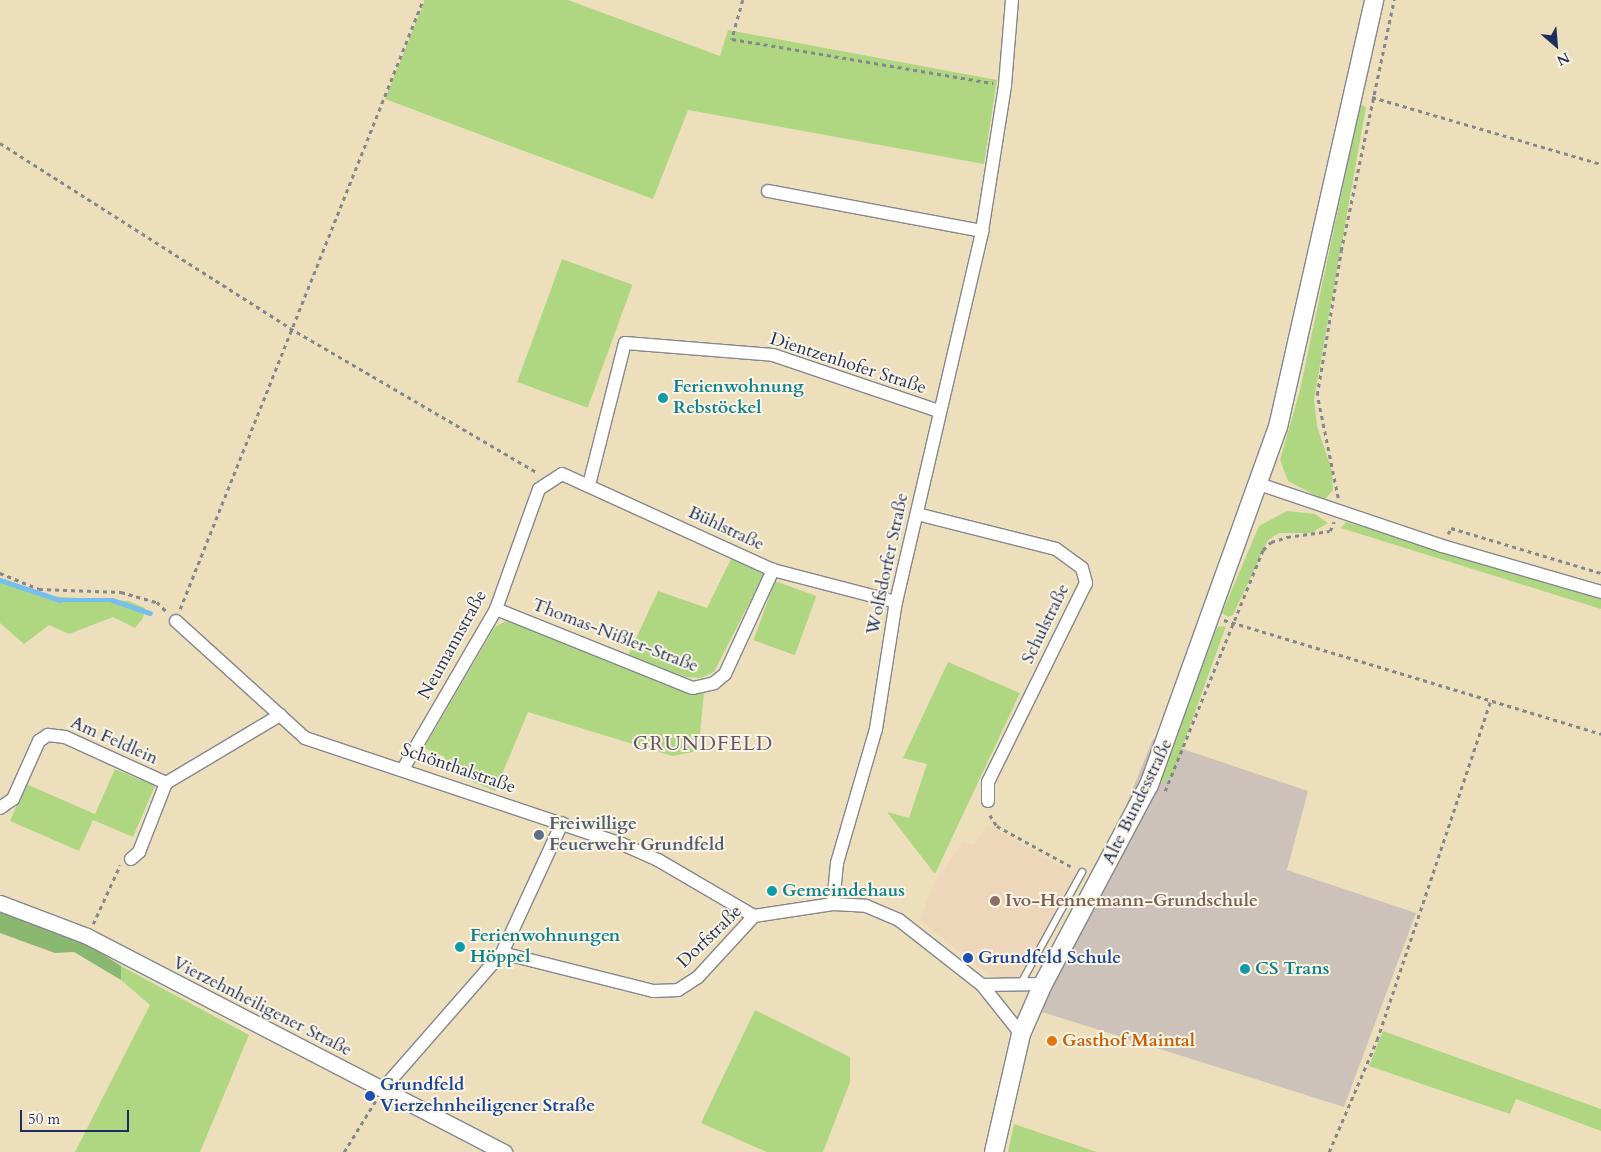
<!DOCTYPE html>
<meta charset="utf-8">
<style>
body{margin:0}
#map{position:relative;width:1601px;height:1152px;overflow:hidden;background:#eddfbc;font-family:Cardo,serif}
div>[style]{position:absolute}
.built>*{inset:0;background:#eed6bb}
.industrial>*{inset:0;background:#ccc2b9}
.green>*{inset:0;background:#afd782;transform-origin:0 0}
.forest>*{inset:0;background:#8bb870}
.stream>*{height:4.5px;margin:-2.25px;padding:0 2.25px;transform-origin:2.25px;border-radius:2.25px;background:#76beee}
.path>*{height:2.5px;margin-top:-1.25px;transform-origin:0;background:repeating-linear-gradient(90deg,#84878d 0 4px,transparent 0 8px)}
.roads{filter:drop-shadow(1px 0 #84878d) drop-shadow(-1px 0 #84878d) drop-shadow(0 1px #84878d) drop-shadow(0 -1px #84878d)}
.service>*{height:6px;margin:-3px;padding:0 3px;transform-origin:3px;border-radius:3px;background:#fff}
.minor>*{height:12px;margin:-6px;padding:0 6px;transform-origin:6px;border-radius:6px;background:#fff}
.tertiary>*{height:15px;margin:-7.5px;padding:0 7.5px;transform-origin:7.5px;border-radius:7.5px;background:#fff}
.secondary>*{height:18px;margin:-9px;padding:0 9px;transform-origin:9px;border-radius:9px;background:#fff}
.dots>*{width:14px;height:14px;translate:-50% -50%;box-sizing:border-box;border:2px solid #fcf5e5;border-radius:50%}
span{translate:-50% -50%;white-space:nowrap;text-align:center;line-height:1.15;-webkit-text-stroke:4px #fcf5e5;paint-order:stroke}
.street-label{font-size:18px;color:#1b2f5e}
.culture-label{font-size:18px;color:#0d838f;font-weight:700}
.left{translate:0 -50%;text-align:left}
.service-label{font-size:18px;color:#4e5e75;font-weight:700}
.education-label{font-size:18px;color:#785e54;font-weight:700}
.transit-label{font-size:18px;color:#164399;font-weight:700}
.food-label{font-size:18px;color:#c56008;font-weight:700}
.quarter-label{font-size:20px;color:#605669;letter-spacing:1px}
.north{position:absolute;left:1531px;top:20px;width:50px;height:50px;-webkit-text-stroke:4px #fcf5e5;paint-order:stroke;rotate:153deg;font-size:14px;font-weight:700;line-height:20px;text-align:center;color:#1b2f5e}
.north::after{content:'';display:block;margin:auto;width:18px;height:22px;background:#1b2f5e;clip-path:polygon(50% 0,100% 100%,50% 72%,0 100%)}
.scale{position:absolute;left:20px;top:1110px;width:109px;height:22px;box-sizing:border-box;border:2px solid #1b2f5e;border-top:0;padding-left:6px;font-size:15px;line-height:18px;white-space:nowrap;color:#1b2f5e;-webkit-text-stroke:4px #fcf5e5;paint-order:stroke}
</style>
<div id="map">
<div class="built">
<i style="clip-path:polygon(987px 825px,1077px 875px,1016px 980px,997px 978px,979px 968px,920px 920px,935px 881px,963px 841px,974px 845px)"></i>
</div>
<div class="industrial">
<i style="clip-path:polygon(1153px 739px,1308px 791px,1287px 870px,1416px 913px,1344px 1107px,1042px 1012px)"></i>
</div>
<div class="green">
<i style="clip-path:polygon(425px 0,568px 0,720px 56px,728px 30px,997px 80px,984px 164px,688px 110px,653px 199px,385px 99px)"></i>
<i style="clip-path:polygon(1360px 104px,1366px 107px,1314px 399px,1317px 426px,1332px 471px,1333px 490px,1324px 500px,1288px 481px,1280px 460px,1300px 390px)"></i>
<i style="left:562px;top:259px;width:75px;height:131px;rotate:20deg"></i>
<i style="clip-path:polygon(1287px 511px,1315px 514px,1328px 523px,1311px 533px,1279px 533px,1268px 540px,1233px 615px,1228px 617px,1222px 613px,1259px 526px)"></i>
<i style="clip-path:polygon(1346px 522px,1601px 598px,1601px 609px,1341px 528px)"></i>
<i style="clip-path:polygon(731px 559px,764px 574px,714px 672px,701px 678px,686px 677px,628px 656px,658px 591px,707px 608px)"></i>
<i style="clip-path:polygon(0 578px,48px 596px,129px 601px,145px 608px,143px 618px,135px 628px,113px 617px,69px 634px,49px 625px,24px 644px,0 623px)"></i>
<i style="left:775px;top:581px;width:44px;height:63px;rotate:20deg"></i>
<i style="clip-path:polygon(506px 621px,704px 693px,700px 734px,693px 752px,672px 756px,528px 712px,495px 791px,440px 768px,445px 757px,424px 748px,495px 627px)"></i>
<i style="clip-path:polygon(1226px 626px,1172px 776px,1159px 786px,1217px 627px)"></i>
<i style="clip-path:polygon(948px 662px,1020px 693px,935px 874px,887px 812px,909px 818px,927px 764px,903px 758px)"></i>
<i style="clip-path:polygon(115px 769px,155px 786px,133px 837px,93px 820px,79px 851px,10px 821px,26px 784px,95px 814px)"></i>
<i style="clip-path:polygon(121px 966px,249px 1035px,200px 1152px,75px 1152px,150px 1005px,121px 980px)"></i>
<i style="clip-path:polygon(755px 1010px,850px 1057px,850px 1082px,823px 1152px,767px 1152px,701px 1123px)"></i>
<i style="clip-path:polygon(1383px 1031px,1601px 1109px,1601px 1131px,1516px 1099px,1510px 1114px,1369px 1066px)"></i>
<i style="clip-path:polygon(1014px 1124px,1097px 1152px,1008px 1152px)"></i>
</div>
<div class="forest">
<i style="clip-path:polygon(0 908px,83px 941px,121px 966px,121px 980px,74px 952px,55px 953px,0 933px)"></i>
</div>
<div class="stream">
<i style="left:0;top:580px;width:63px;rotate:18.4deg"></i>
<i style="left:60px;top:600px;width:52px"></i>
<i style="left:112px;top:600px;width:40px;rotate:18.9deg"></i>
</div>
<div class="path">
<i style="left:743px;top:0;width:41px;rotate:105.8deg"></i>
<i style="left:732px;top:39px;width:265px;rotate:9.6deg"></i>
<i style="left:1372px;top:97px;width:239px;rotate:16.3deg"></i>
<i style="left:0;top:143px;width:344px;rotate:32.5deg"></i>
<i style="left:290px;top:328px;width:287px;rotate:30.3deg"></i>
<i style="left:1338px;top:498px;width:105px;rotate:-101.5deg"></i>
<i style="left:1317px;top:395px;width:146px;rotate:-80.5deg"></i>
<i style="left:1341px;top:251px;width:257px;rotate:-78.1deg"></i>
<i style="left:1448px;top:534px;width:7px;rotate:-63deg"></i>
<i style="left:1451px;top:528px;width:157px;rotate:16.7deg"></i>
<i style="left:0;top:573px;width:42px;rotate:22.3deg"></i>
<i style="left:39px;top:589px;width:82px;rotate:2.1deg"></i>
<i style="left:121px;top:592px;width:37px;rotate:16deg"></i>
<i style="left:157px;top:602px;width:13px;rotate:45deg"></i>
<i style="left:180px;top:609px;width:656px;rotate:-68.25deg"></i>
<i style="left:1224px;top:620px;width:394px;rotate:16.8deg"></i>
<i style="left:1165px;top:791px;width:260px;rotate:-67.9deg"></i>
<i style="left:1263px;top:550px;width:11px;rotate:-45deg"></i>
<i style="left:1271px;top:542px;width:17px;rotate:-17deg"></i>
<i style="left:1287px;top:537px;width:43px;rotate:-7.9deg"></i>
<i style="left:1330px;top:531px;width:10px;rotate:-66deg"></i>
<i style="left:990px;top:815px;width:13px;rotate:58deg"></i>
<i style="left:997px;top:826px;width:85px;rotate:28.7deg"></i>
<i style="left:93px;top:924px;width:65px;rotate:-65.4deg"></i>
<i style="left:344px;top:1152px;width:61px;rotate:-58.4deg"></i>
<i style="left:1329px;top:1152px;width:122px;rotate:-66.8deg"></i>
<i style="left:1377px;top:1040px;width:359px;rotate:-71.5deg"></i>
</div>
<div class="roads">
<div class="service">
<i style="left:1020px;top:985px;width:129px;rotate:-61.2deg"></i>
</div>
<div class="minor">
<i style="left:768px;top:191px;width:218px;rotate:10.6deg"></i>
<i style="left:1259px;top:484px;width:193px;rotate:18.7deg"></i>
<i style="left:1442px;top:546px;width:166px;rotate:16.1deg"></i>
<i style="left:589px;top:485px;width:146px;rotate:-75.8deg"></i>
<i style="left:625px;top:343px;width:148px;rotate:4.6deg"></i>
<i style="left:773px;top:355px;width:174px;rotate:18.7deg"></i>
<i style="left:917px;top:514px;width:143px;rotate:14.1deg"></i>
<i style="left:1056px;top:549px;width:32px;rotate:36deg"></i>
<i style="left:1082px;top:568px;width:16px;rotate:75deg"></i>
<i style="left:1086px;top:583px;width:222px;rotate:116.2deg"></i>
<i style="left:988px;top:782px;width:19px;rotate:90deg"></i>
<i style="left:496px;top:609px;width:212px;rotate:21.9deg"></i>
<i style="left:693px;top:688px;width:22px;rotate:-13deg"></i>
<i style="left:714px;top:683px;width:14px;rotate:-39deg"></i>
<i style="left:725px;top:674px;width:115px;rotate:-65.2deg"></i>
<i style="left:176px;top:621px;width:174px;rotate:42.2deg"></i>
<i style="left:305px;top:738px;width:334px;rotate:18.5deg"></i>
<i style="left:622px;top:844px;width:39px;rotate:24deg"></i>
<i style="left:658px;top:860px;width:111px;rotate:30.3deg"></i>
<i style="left:403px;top:769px;width:185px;rotate:-59.8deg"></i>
<i style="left:496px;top:609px;width:127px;rotate:-70.3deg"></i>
<i style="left:539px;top:489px;width:27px;rotate:-33deg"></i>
<i style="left:562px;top:474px;width:232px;rotate:24.5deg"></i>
<i style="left:773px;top:570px;width:127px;rotate:14.6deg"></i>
<i style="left:0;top:808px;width:16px;rotate:-35deg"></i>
<i style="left:13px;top:799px;width:64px;rotate:-65.9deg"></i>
<i style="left:39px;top:741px;width:11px;rotate:-34deg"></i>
<i style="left:48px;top:735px;width:17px;rotate:7deg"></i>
<i style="left:65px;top:737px;width:111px;rotate:24.5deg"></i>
<i style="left:131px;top:859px;width:11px;rotate:-41deg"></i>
<i style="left:139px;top:852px;width:74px;rotate:-68.6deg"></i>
<i style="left:166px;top:783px;width:133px;rotate:-30.8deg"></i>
<i style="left:833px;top:904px;width:41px;rotate:-84.4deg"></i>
<i style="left:837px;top:863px;width:140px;rotate:-73.8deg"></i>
<i style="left:876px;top:729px;width:129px;rotate:-81.1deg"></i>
<i style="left:896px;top:602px;width:381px;rotate:-76.9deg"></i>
<i style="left:982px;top:231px;width:148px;rotate:-81deg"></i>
<i style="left:1005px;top:85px;width:85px;rotate:-85.3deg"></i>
<i style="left:502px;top:953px;width:156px;rotate:14.1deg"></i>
<i style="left:653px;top:991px;width:25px;rotate:-2deg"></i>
<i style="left:678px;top:990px;width:24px;rotate:-33deg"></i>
<i style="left:698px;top:977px;width:83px;rotate:-47.4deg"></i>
<i style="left:754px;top:916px;width:80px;rotate:-8.6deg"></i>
<i style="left:833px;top:904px;width:33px;rotate:3deg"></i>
<i style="left:866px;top:906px;width:36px;rotate:23deg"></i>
<i style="left:899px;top:920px;width:105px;rotate:38.1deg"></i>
<i style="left:982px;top:985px;width:63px;rotate:51.5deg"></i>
<i style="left:982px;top:985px;width:61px;rotate:-0.9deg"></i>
<i style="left:382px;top:1090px;width:182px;rotate:-48.8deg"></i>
<i style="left:502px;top:953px;width:143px;rotate:-65.2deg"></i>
</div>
<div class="tertiary">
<i style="left:0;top:903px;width:93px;rotate:20.8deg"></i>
<i style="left:87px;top:936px;width:470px;rotate:27.4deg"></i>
</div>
<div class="secondary">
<i style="left:994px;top:1152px;width:121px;rotate:-77.1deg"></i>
<i style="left:1021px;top:1034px;width:55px;rotate:-66.3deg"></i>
<i style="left:1043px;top:984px;width:225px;rotate:-62deg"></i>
<i style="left:1149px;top:785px;width:381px;rotate:-70.2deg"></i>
<i style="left:1278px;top:427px;width:438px;rotate:-77.3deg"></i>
</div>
</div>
<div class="dots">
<i style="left:663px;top:398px;background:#0f9aa8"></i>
<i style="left:539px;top:835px;background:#5c6f8a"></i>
<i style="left:772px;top:891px;background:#0f9aa8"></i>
<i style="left:995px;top:901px;background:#8d6e63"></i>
<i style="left:460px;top:947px;background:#0f9aa8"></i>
<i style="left:968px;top:958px;background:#1a4fb4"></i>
<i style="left:1245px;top:969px;background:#0f9aa8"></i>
<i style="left:1052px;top:1041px;background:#e8710a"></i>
<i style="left:370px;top:1096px;background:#1a4fb4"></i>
</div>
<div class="street-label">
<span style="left:848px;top:364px;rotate:18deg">Dientzenhofer Straße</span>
<span style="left:726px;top:529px;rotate:25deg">Bühlstraße</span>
<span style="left:888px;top:564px;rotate:-78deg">Wolfsdorfer Straße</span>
<span style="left:1046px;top:624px;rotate:-64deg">Schulstraße</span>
<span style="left:615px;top:636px;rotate:21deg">Thomas-Nißler-Straße</span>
<span style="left:453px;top:645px;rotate:-61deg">Neumannstraße</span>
<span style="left:114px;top:741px;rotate:24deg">Am Feldlein</span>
<span style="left:458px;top:769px;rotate:19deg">Schönthalstraße</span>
<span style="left:1138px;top:802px;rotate:-64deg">Alte Bundesstraße</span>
<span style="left:710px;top:937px;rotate:-44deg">Dorfstraße</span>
<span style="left:262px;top:1007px;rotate:27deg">Vierzehnheiligener Straße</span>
</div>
<div class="culture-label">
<span class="left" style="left:673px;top:398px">Ferienwohnung<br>Rebstöckel</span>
<span class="left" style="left:782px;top:891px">Gemeindehaus</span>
<span class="left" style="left:470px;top:947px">Ferienwohnungen<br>Höppel</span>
<span class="left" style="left:1255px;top:969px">CS Trans</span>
</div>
<div class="service-label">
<span class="left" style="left:549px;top:835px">Freiwillige<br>Feuerwehr Grundfeld</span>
</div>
<div class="education-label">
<span class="left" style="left:1005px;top:901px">Ivo-Hennemann-Grundschule</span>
</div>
<div class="transit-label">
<span class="left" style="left:978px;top:958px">Grundfeld Schule</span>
<span class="left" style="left:380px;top:1096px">Grundfeld<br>Vierzehnheiligener Straße</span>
</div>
<div class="food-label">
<span class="left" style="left:1062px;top:1041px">Gasthof Maintal</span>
</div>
<div class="quarter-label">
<span style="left:703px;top:743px">GRUNDFELD</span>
</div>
<div class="north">N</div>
<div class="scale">50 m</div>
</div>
